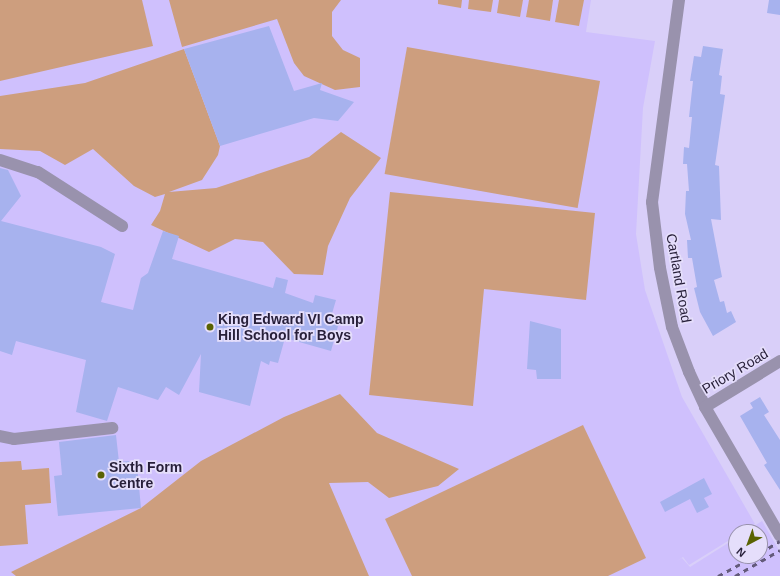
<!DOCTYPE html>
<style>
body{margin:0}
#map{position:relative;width:780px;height:576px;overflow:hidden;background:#d9cff9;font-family:Arial,sans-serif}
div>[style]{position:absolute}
.built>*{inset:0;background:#cfc0fd}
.green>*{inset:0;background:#cd9e7e;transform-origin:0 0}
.building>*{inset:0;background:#a7b2ee}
.minor>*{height:12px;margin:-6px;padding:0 6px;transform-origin:6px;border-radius:6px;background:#9992ad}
.rail>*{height:3px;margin-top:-1.5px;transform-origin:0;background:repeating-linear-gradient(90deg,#635a7a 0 5px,transparent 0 10px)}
.dots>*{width:11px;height:11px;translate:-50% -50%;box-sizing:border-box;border:2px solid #e5defb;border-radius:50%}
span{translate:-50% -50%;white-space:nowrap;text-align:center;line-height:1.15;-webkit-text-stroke:3.5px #e5defb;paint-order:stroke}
.street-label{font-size:14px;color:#271f39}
.poi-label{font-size:14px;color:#271f39;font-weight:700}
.left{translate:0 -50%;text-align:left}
.north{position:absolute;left:728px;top:524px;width:40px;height:40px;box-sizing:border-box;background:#e5defb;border:1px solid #9992ad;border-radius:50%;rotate:221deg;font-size:11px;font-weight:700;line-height:16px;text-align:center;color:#271f39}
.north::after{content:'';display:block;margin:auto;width:14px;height:18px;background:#5a6302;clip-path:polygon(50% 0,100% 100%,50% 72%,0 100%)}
</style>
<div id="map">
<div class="built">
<i style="clip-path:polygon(0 0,591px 0,586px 32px,655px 41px,643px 108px,636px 234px,645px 290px,682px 397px,755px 524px,742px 532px,736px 532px,736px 536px,689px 565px,683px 557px,677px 561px,682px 558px,690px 567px,736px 538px,736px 556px,760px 556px,760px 532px,745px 532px,762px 521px,780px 552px,780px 576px,0 576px)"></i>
</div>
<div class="green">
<i style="clip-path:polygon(0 0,142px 0,153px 46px,0 81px)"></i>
<i style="clip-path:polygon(169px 0,341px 0,332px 12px,332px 36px,343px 50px,360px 58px,360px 87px,335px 90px,304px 76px,294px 63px,277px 19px,182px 47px)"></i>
<i style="clip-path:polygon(438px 0,462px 0,461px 8px,438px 4px)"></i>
<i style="clip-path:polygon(469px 0,493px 0,491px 12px,468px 9px)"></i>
<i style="clip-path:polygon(499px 0,523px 0,520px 17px,497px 13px)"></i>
<i style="clip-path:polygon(529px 0,553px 0,550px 21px,526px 17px)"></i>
<i style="clip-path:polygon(559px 0,584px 0,579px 26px,555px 22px)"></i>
<i style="left:407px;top:47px;width:196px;height:129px;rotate:10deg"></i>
<i style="clip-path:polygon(184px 49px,220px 146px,218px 155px,202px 180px,169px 192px,216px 188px,309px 157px,341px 132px,381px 158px,350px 198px,328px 246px,323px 275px,294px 274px,263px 242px,235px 239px,209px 252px,151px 225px,160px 211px,165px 194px,155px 197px,134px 186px,93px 149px,65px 165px,40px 151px,0 149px,0 96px,85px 83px)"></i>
<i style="clip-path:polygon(390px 192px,595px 213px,586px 300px,484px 289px,473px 406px,369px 395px)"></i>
<i style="clip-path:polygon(340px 394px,377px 433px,459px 469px,438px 486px,389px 498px,368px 482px,329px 483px,369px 576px,16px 576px,11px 572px,141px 508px,201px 461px,284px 417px)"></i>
<i style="clip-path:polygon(583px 425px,646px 558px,608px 576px,412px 576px,385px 519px)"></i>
<i style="clip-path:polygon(21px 461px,22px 470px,49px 468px,51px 503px,25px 505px,28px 544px,0 546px,0 462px)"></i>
</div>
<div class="building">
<i style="clip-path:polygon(769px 0,780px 0,780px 15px,767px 13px)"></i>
<i style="clip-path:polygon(269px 26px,294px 91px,322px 83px,320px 90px,354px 102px,338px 121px,314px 118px,220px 146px,184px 49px)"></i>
<i style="clip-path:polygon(703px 46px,723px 49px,719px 75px,722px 76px,720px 94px,725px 95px,715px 165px,719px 166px,721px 220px,711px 219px,722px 277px,714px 280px,720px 302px,724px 301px,727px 313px,731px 311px,736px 322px,713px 336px,700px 312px,694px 288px,697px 287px,692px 258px,688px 258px,687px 240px,691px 240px,685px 214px,686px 191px,689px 191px,687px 164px,683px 164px,684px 147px,689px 148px,692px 117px,689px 117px,693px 81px,690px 81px,694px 56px,701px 57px)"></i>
<i style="clip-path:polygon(0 168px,8px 170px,21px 196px,1px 221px,101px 247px,115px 254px,101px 302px,133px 310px,141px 278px,148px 273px,163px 231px,179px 236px,172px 259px,273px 288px,276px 277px,288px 280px,285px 293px,313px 303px,315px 295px,336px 300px,331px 317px,340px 319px,331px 351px,285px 338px,278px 363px,270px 361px,269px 365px,261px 361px,250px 406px,199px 392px,201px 354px,179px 395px,166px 387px,158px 400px,118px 387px,107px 421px,76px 412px,86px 360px,16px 341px,12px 355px,0 351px)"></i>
<i style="clip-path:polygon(530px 321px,561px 329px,561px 379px,537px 379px,536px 370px,527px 369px)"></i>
<i style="clip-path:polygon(760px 397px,769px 412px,764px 415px,780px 440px,780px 490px,764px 465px,767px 463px,740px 416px,753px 408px,750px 403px)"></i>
<i style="clip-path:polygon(116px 435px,119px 462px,129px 461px,129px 465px,137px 465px,141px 508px,58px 516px,54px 476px,62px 475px,59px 442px)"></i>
<i style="clip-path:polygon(704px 478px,712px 494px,704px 498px,709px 507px,697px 513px,690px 499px,665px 512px,660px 502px)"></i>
</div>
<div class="minor">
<i style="left:679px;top:0;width:204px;rotate:97.6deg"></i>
<i style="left:652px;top:202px;width:66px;rotate:83.1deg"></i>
<i style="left:660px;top:268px;width:60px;rotate:78.5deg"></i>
<i style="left:672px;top:327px;width:48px;rotate:69.3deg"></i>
<i style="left:689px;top:372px;width:38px;rotate:65deg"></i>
<i style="left:705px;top:407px;width:149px;rotate:59.8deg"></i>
<i style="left:0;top:160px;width:40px;rotate:18deg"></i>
<i style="left:38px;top:172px;width:100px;rotate:32.7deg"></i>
<i style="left:705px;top:407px;width:88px;rotate:-31.5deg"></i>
<i style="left:0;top:436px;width:14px;rotate:12deg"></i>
<i style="left:14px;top:439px;width:99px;rotate:-6.4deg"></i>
</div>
<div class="rail">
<i style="left:760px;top:553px;width:23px;rotate:-31deg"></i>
<i style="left:718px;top:576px;width:42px;rotate:-28.4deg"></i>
<i style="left:735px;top:576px;width:52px;rotate:-30deg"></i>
</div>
<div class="dots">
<i style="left:210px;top:327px;background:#5a6302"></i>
<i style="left:101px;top:475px;background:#5a6302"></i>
</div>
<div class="street-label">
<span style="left:679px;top:278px;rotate:80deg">Cartland Road</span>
<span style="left:735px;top:371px;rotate:-31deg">Priory Road</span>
</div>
<div class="poi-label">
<span class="left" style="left:218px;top:327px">King Edward VI Camp<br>Hill School for Boys</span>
<span class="left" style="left:109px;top:475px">Sixth Form<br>Centre</span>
</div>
<div class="north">N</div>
</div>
